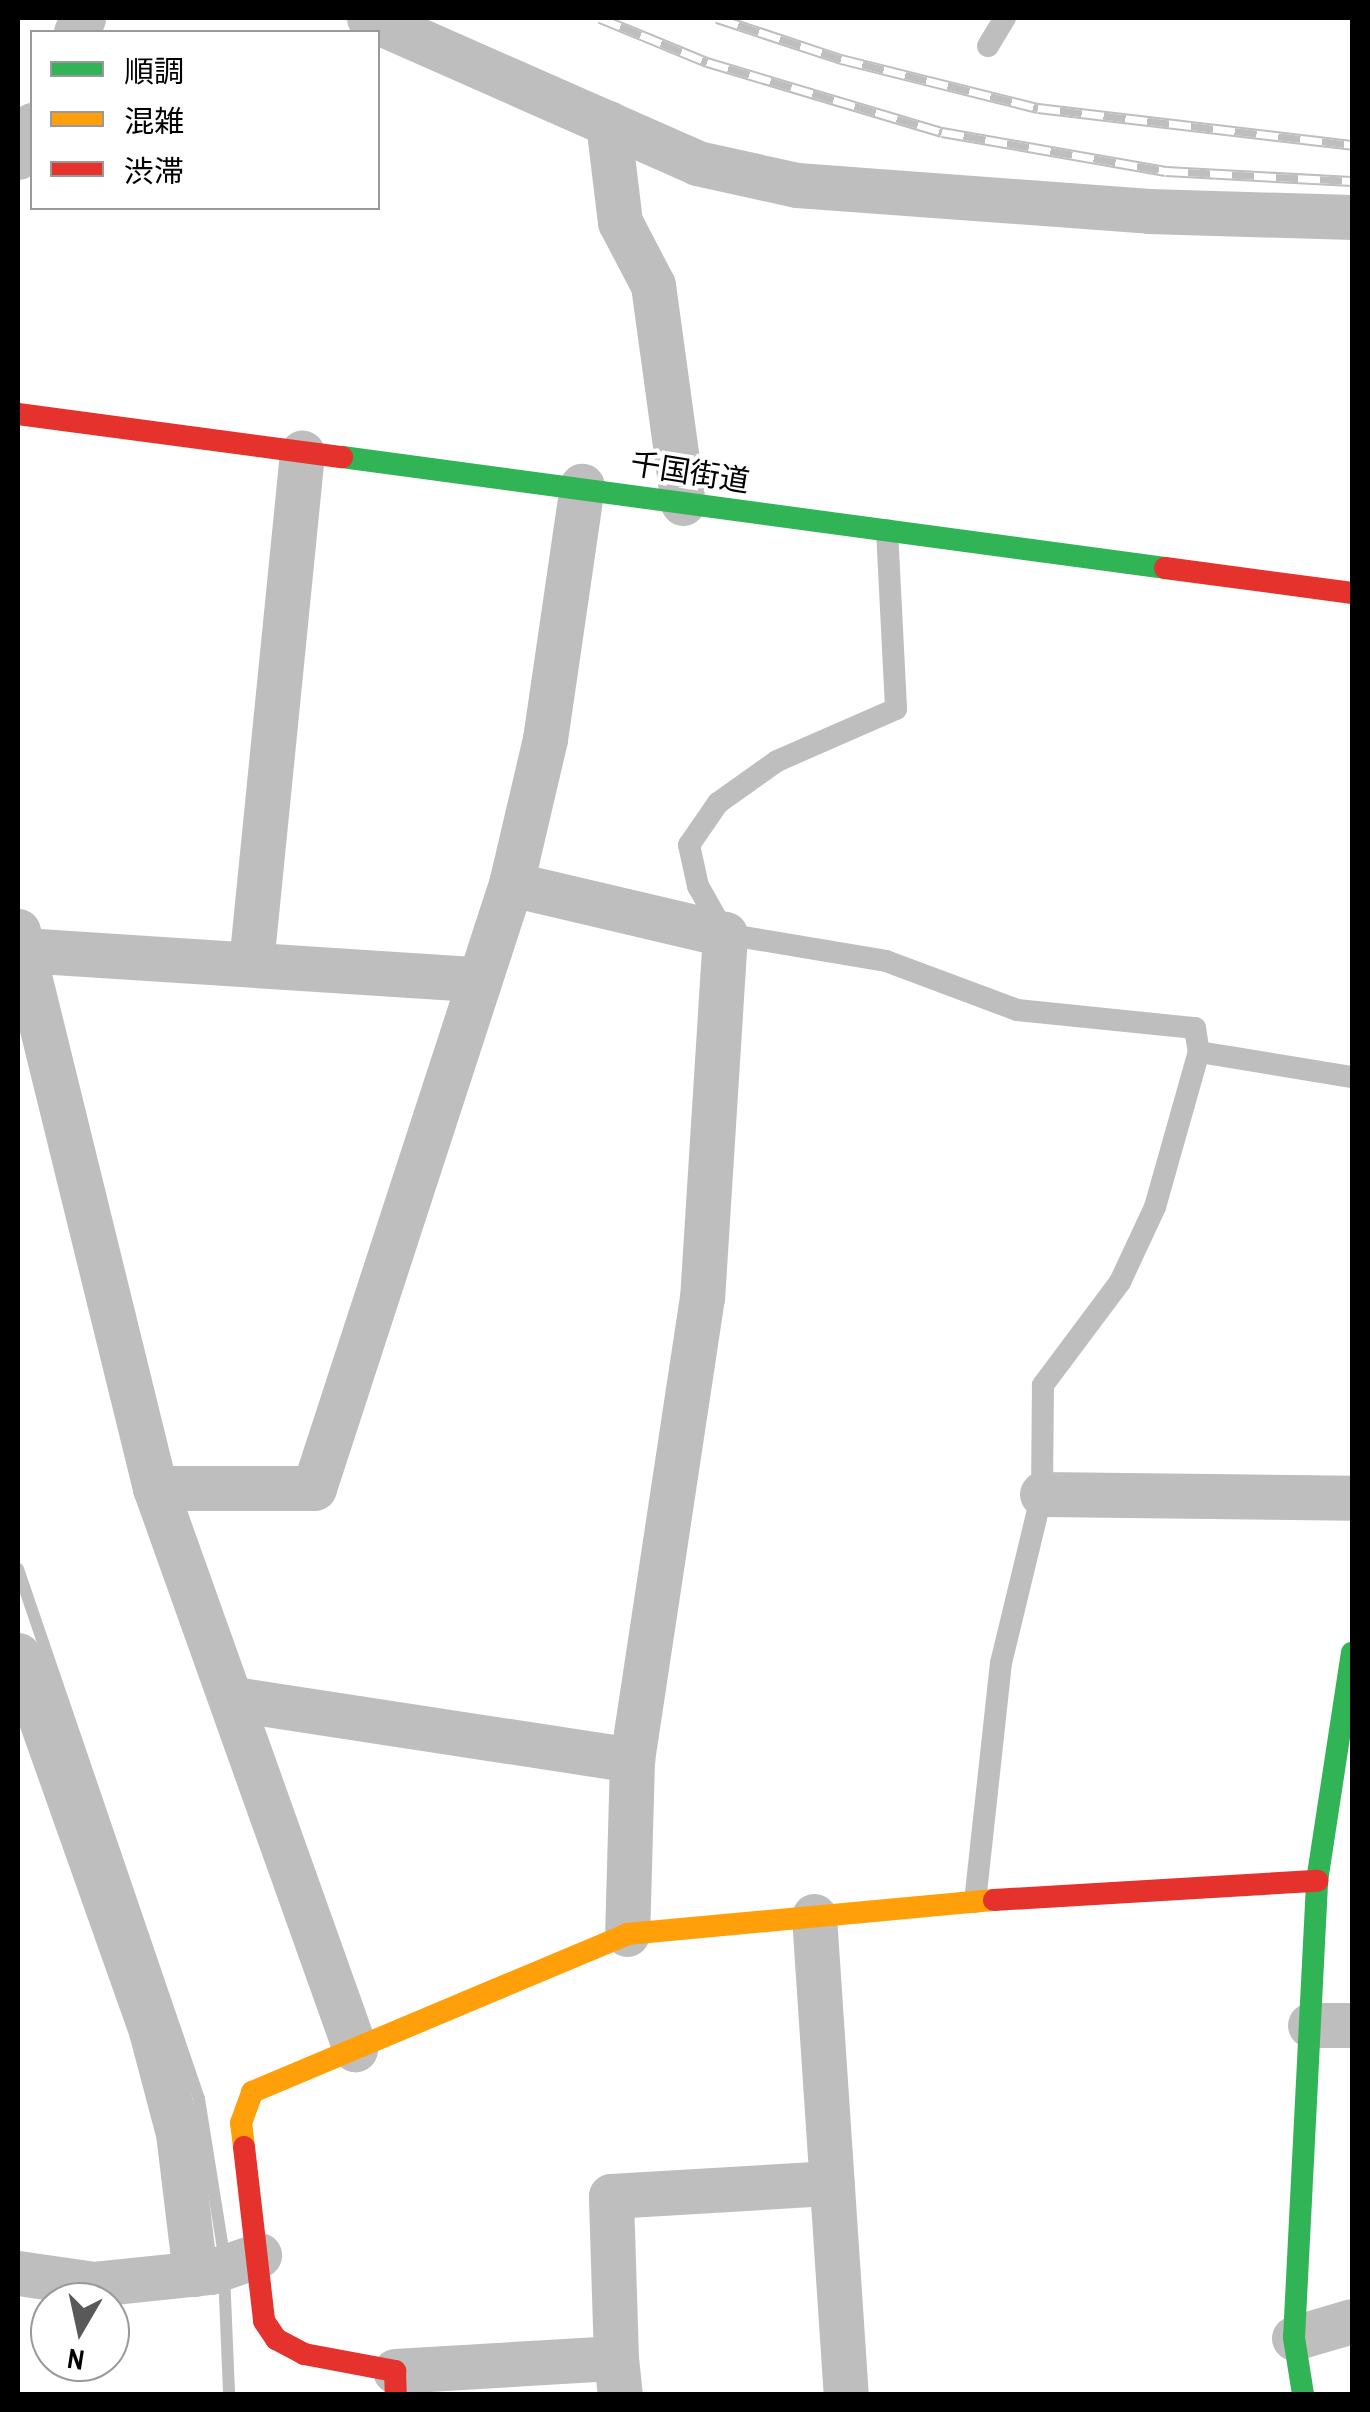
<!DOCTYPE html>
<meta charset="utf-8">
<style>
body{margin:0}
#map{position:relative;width:1370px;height:2412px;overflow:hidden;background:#fff;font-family:"Archivo Narrow","Noto Sans JP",sans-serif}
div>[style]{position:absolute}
.stream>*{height:12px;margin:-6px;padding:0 6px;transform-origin:6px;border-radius:6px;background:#bebebe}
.lane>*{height:22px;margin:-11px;padding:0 11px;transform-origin:11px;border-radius:11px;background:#bebebe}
.street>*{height:45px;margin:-22.5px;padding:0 22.5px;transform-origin:22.5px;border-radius:22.5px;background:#bebebe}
.fast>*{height:22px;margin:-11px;padding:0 11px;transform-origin:11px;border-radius:11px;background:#30b455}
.slow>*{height:22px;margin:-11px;padding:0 11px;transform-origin:11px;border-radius:11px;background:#ff9f0a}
.jam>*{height:22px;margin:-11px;padding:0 11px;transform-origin:11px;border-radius:11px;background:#e5322d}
.rail>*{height:11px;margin-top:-5.5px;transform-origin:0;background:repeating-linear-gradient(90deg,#fff 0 22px,#bebebe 0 44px);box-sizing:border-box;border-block:2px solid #bebebe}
span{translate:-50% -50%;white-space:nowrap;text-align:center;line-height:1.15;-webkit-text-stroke:8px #fff;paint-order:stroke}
.street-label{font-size:30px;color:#000}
.frame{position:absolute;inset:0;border:20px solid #000;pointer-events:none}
.legend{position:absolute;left:30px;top:30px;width:350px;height:180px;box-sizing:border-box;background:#fff;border:2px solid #999;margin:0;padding:12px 18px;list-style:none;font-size:30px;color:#000}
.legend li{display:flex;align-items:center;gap:20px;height:50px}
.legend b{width:50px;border:2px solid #999}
.north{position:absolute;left:30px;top:2282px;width:100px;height:100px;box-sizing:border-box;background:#fff;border:2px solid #999;border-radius:50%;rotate:189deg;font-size:28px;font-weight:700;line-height:40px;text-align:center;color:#000}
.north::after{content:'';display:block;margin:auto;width:35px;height:45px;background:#595959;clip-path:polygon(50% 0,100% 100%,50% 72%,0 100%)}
</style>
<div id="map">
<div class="stream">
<i style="left:18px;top:1569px;width:560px;rotate:71.14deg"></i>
<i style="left:199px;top:2099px;width:152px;rotate:80.9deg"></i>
<i style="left:223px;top:2249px;width:145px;rotate:87.6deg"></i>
</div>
<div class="lane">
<i style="left:988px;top:46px;width:33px;rotate:-59deg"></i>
<i style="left:887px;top:530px;width:179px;rotate:87.1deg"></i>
<i style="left:896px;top:709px;width:130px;rotate:156.4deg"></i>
<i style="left:777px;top:761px;width:72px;rotate:144.6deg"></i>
<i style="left:718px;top:803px;width:51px;rotate:124.6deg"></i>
<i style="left:689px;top:845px;width:42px;rotate:77.6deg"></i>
<i style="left:698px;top:886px;width:55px;rotate:60.6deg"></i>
<i style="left:725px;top:934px;width:163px;rotate:9.5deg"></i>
<i style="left:886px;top:961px;width:140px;rotate:20.5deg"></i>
<i style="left:1017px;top:1010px;width:179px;rotate:5.8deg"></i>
<i style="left:1195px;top:1028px;width:24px;rotate:81deg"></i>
<i style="left:975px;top:1902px;width:240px;rotate:-83.8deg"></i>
<i style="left:1001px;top:1663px;width:174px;rotate:-76.4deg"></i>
<i style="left:1042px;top:1494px;width:109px;rotate:-89.5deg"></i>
<i style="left:1043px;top:1385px;width:129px;rotate:-53.2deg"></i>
<i style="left:1120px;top:1282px;width:83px;rotate:-65deg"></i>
<i style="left:1155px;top:1207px;width:161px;rotate:-74.2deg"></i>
<i style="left:1199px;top:1052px;width:155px;rotate:9.3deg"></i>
</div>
<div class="street">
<i style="left:369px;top:18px;width:359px;rotate:23.8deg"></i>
<i style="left:697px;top:163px;width:102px;rotate:12.4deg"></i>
<i style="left:797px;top:185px;width:353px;rotate:4.2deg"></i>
<i style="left:1149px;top:211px;width:203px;rotate:1.7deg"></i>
<i style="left:76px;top:32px;width:16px;rotate:-63deg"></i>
<i style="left:608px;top:123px;width:100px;rotate:83.1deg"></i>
<i style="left:620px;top:222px;width:71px;rotate:62.4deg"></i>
<i style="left:653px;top:285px;width:220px;rotate:82.2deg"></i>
<i style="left:18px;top:157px;width:35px;rotate:-66deg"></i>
<i style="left:511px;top:884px;width:220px;rotate:13.2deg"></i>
<i style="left:725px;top:934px;width:364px;rotate:93.6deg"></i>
<i style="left:702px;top:1297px;width:468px;rotate:98.6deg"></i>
<i style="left:632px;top:1760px;width:174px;rotate:91.6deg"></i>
<i style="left:18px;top:931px;width:574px;rotate:76.18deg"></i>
<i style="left:155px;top:1488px;width:596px;rotate:70.38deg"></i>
<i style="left:23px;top:950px;width:454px;rotate:3.7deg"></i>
<i style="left:251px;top:964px;width:514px;rotate:-84.3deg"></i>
<i style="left:155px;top:1488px;width:159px"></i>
<i style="left:314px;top:1488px;width:635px;rotate:-71.94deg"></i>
<i style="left:511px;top:884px;width:149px;rotate:-76.8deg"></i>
<i style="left:545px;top:739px;width:256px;rotate:-81.7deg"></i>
<i style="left:1042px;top:1494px;width:310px;rotate:0.7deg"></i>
<i style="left:18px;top:1655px;width:399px;rotate:70.5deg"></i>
<i style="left:151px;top:2031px;width:106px;rotate:75.2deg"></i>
<i style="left:178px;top:2133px;width:142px;rotate:83.1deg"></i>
<i style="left:234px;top:1699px;width:403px;rotate:8.7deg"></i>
<i style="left:814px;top:1916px;width:479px;rotate:86.2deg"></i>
<i style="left:1310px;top:2025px;width:42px"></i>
<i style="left:18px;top:2273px;width:77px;rotate:8.2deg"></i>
<i style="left:94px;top:2284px;width:117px;rotate:-5.9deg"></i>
<i style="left:210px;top:2272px;width:52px;rotate:-19.1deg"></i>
<i style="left:1294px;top:2338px;width:60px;rotate:-16.3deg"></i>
<i style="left:616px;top:2358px;width:162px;rotate:-91.8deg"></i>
<i style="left:611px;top:2196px;width:221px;rotate:-3.4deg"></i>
<i style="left:395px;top:2371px;width:221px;rotate:-3.4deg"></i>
<i style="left:616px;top:2358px;width:36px;rotate:84deg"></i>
</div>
<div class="fast">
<i style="left:342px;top:457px;width:830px;rotate:7.68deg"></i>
<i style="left:1303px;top:2394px;width:57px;rotate:-99.1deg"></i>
<i style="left:1294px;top:2338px;width:458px;rotate:-87.1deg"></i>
<i style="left:1317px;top:1881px;width:231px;rotate:-81.3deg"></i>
</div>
<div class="slow">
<i style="left:244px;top:2147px;width:24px;rotate:-97deg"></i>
<i style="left:241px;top:2123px;width:33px;rotate:-70deg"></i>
<i style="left:252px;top:2092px;width:407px;rotate:-22.8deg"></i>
<i style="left:627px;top:1934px;width:369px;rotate:-5.3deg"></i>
</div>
<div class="jam">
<i style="left:18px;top:414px;width:327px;rotate:7.6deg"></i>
<i style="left:1165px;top:568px;width:189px;rotate:7.6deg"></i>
<i style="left:994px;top:1900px;width:324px;rotate:-3.4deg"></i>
<i style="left:244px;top:2147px;width:175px;rotate:83.4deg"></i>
<i style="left:264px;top:2321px;width:22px;rotate:56deg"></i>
<i style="left:276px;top:2339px;width:32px;rotate:28deg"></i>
<i style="left:304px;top:2354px;width:93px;rotate:10.6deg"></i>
<i style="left:395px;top:2371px;width:23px;rotate:88deg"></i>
</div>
<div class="rail">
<i style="left:600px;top:18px;width:116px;rotate:22.4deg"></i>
<i style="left:707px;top:62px;width:245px;rotate:16.6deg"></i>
<i style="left:942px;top:132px;width:227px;rotate:9.9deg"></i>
<i style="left:1166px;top:171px;width:186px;rotate:3.1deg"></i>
<i style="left:717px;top:18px;width:131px;rotate:18.3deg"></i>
<i style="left:841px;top:59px;width:203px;rotate:14deg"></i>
<i style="left:1038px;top:108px;width:316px;rotate:6.7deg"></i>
</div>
<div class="street-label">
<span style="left:690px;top:472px;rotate:9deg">千国街道</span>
</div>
<div class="frame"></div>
<ul class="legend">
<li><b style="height:12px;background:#30b455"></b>順調</li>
<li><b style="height:12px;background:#ff9f0a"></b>混雑</li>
<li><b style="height:12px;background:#e5322d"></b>渋滞</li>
</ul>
<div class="north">N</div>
</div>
